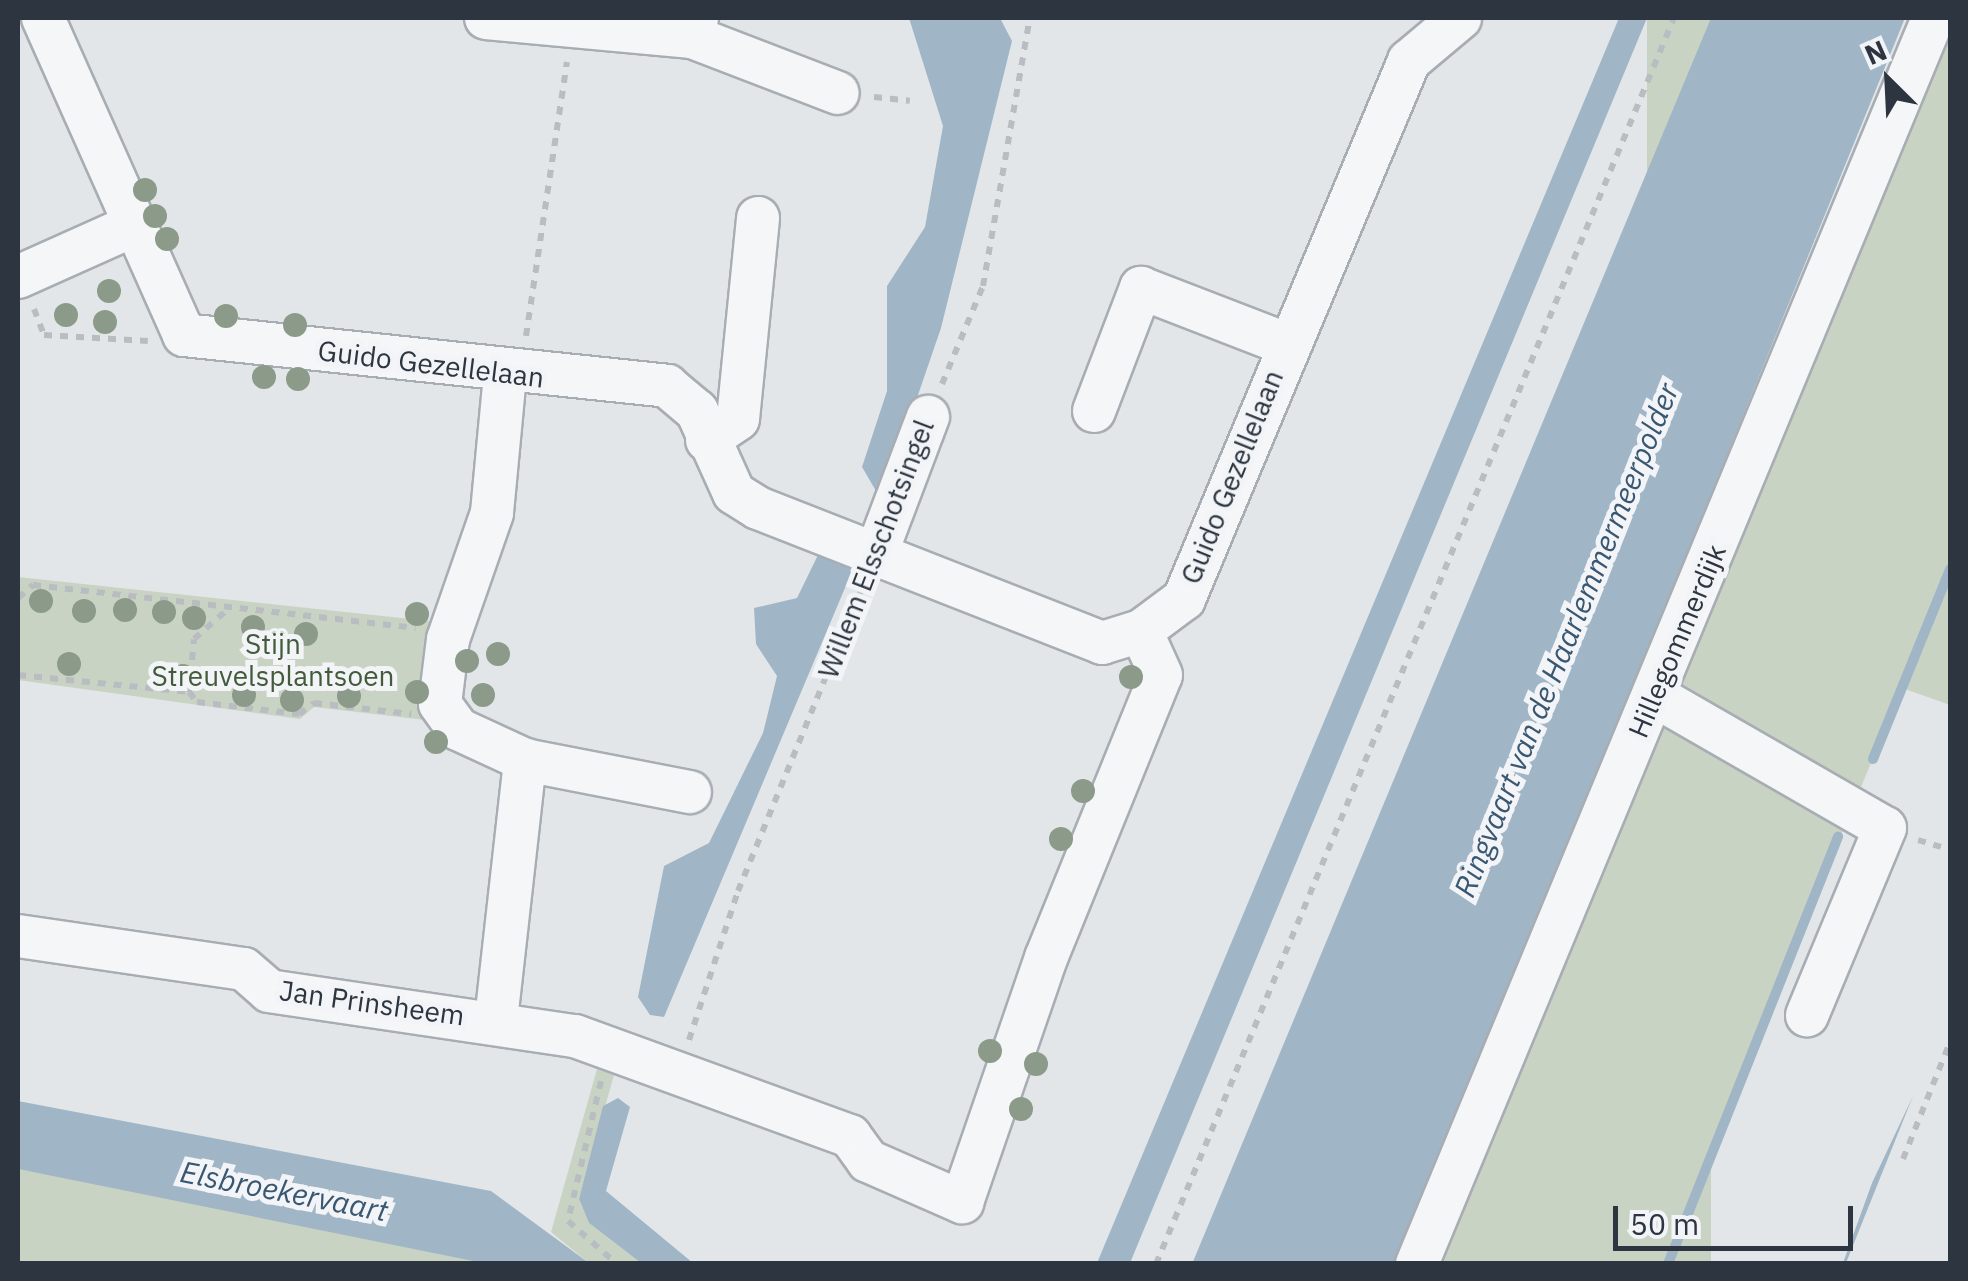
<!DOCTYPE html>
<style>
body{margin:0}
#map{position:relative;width:1968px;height:1281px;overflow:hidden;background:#e2e6e9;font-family:"IBM Plex Sans",sans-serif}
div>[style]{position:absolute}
.green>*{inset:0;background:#c9d3c4;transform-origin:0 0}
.water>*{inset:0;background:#a0b6c6}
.stream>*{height:10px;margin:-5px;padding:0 5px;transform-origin:5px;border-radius:5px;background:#a0b6c6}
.path>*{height:6px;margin-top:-3px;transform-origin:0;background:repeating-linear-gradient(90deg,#b9bcc1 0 8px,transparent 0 16px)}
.roads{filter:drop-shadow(2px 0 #a8adb3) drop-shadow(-2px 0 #a8adb3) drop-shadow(0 2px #a8adb3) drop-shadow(0 -2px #a8adb3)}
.minor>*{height:42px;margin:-21px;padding:0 21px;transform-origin:21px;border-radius:21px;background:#f5f6f8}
.trees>*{width:24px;height:24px;margin:-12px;border-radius:50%;background:#8b9a89}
span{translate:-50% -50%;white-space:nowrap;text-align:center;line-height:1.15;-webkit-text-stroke:10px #f2f4f7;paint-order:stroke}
.street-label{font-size:28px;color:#2c3540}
.park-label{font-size:28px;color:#435b3a}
.water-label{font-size:30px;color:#395771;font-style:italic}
.frame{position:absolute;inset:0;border:20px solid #2c3540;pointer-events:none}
.north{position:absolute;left:1838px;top:30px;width:100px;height:100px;-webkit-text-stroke:8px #f2f4f7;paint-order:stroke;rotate:336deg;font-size:28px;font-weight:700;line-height:40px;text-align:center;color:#2c3540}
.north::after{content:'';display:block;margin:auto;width:35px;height:45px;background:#2c3540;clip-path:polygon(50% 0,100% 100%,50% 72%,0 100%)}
.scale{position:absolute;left:1613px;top:1206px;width:240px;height:45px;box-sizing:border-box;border:5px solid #2c3540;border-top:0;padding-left:12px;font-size:30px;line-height:35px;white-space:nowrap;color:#2c3540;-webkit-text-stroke:8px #f2f4f7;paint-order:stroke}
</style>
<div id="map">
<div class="green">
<i style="left:1647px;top:18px;width:64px;height:1349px"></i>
<i style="clip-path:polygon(1950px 18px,1950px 705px,1902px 688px,1664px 1263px,1439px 1264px)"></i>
<i style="clip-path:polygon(18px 577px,439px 622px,425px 720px,314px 707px,300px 719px,18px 680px)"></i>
<i style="clip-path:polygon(597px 1069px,614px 1075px,579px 1199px,589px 1223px,641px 1263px,589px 1263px,551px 1232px)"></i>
<i style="clip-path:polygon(18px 1169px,470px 1256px,483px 1263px,18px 1263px)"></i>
</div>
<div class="water">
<i style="clip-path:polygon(909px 18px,1000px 18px,1012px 41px,941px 328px,885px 491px,876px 491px,862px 467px,887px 391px,887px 286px,925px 227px,943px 126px)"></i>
<i style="clip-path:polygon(1619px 18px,1647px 18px,1130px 1263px,1097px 1263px)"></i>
<i style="clip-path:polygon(1711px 18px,1905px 18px,1398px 1263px,1192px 1264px)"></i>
<i style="clip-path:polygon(818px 555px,853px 569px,664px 1017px,650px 1015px,638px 997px,664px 866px,709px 843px,763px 733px,777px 676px,756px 644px,754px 608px,797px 598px)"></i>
<i style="clip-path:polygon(1913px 1096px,1846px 1263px,1843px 1263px,1872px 1183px)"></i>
<i style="clip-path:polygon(618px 1098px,630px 1107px,606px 1191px,693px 1263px,641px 1263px,589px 1223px,579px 1199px,603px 1106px)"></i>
<i style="clip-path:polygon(18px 1101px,491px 1191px,589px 1263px,483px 1263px,18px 1169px)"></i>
</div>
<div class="stream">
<i style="left:1873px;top:759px;width:205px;rotate:-67.9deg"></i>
<i style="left:1668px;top:1264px;width:460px;rotate:-68.3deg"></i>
</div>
<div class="path">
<i style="left:874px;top:97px;width:36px;rotate:6deg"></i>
<i style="left:34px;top:309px;width:28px;rotate:69deg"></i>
<i style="left:44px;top:335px;width:104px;rotate:3.3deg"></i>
<i style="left:526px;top:336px;width:277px;rotate:-81.5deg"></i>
<i style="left:942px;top:384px;width:106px;rotate:-67.3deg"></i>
<i style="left:983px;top:286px;width:272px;rotate:-80.1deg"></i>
<i style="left:18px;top:598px;width:20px;rotate:-41deg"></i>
<i style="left:33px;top:585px;width:385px;rotate:6.4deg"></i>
<i style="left:18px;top:675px;width:172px;rotate:5.7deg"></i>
<i style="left:189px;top:692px;width:13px;rotate:51deg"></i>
<i style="left:197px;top:702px;width:103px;rotate:6.7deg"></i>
<i style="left:299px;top:714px;width:19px;rotate:-36deg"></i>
<i style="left:314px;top:703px;width:98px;rotate:6.5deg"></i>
<i style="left:189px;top:692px;width:53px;rotate:-84.6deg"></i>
<i style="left:194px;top:639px;width:45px;rotate:-41.4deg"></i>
<i style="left:1918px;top:840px;width:34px;rotate:17deg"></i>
<i style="left:689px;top:1040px;width:157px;rotate:-71.8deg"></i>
<i style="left:738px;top:891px;width:326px;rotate:-67.7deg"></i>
<i style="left:601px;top:1081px;width:144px;rotate:103.3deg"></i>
<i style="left:568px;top:1221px;width:65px;rotate:41.3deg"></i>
<i style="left:1903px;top:1159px;width:126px;rotate:-68.1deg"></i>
<i style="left:1156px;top:1264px;width:1349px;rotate:-67.43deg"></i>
</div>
<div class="roads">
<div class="minor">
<i style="left:43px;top:18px;width:347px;rotate:66deg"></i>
<i style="left:184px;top:335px;width:486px;rotate:6deg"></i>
<i style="left:667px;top:386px;width:39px;rotate:40deg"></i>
<i style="left:697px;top:411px;width:90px;rotate:65.7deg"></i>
<i style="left:734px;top:493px;width:28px;rotate:32deg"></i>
<i style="left:758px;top:508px;width:370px;rotate:21.4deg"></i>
<i style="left:1102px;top:643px;width:41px;rotate:-17.1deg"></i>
<i style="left:1141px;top:631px;width:54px;rotate:-36.7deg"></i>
<i style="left:1184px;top:599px;width:583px;rotate:-67.3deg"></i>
<i style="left:1409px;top:61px;width:67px;rotate:-40.1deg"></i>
<i style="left:486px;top:18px;width:207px;rotate:5.3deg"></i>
<i style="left:692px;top:37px;width:20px;rotate:-75deg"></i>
<i style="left:692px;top:37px;width:156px;rotate:21deg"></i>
<i style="left:18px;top:277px;width:123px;rotate:-24.1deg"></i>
<i style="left:505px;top:375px;width:139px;rotate:95.4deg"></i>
<i style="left:492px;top:513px;width:133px;rotate:109.2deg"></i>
<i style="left:448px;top:639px;width:65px;rotate:97deg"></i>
<i style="left:440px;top:704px;width:31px;rotate:54deg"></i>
<i style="left:458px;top:729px;width:74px;rotate:24.8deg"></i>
<i style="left:525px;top:760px;width:168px;rotate:11deg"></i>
<i style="left:1094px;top:411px;width:132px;rotate:-69.1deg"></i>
<i style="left:1141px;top:288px;width:155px;rotate:21.1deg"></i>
<i style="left:707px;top:440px;width:37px;rotate:-34deg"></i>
<i style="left:738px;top:419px;width:202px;rotate:-84.3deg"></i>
<i style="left:875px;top:557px;width:150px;rotate:-69.3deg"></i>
<i style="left:1655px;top:696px;width:265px;rotate:29.9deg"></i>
<i style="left:1885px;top:828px;width:203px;rotate:112.6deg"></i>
<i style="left:18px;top:936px;width:228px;rotate:8.3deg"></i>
<i style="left:244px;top:969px;width:33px;rotate:41deg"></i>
<i style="left:269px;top:991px;width:309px;rotate:8.4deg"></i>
<i style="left:575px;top:1036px;width:293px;rotate:20deg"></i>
<i style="left:850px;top:1136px;width:31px;rotate:54deg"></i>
<i style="left:868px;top:1161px;width:103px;rotate:23.6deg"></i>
<i style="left:962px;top:1202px;width:258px;rotate:-71deg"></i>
<i style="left:1046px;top:958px;width:305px;rotate:-67.9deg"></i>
<i style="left:1161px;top:675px;width:48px;rotate:-114.4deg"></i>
<i style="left:496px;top:1020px;width:262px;rotate:-83.6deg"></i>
<i style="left:1417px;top:1264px;width:1349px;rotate:-67.5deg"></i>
</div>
</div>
<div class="trees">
<i style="left:145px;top:190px"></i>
<i style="left:155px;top:216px"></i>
<i style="left:167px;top:239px"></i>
<i style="left:109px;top:291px"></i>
<i style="left:66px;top:315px"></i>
<i style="left:226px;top:316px"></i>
<i style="left:105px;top:322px"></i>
<i style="left:295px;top:325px"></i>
<i style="left:264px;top:377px"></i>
<i style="left:298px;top:379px"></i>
<i style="left:41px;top:601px"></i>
<i style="left:125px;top:610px"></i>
<i style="left:84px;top:611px"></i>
<i style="left:164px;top:612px"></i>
<i style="left:417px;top:614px"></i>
<i style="left:194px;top:618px"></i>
<i style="left:253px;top:627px"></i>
<i style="left:306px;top:634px"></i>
<i style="left:498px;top:654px"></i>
<i style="left:467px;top:661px"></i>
<i style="left:69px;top:664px"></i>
<i style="left:183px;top:676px"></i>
<i style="left:1131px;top:677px"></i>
<i style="left:417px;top:692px"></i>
<i style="left:244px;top:695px"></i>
<i style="left:483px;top:695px"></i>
<i style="left:349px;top:696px"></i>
<i style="left:292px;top:700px"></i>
<i style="left:436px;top:742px"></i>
<i style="left:1083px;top:791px"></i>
<i style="left:1061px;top:839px"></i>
<i style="left:990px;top:1051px"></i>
<i style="left:1036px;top:1064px"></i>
<i style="left:1021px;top:1109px"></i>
</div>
<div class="street-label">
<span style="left:431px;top:364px;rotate:7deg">Guido Gezellelaan</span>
<span style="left:1232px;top:477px;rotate:-68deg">Guido Gezellelaan</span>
<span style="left:876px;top:549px;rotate:-69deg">Willem Elsschotsingel</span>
<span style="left:1677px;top:641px;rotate:-67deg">Hillegommerdijk</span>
<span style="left:372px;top:1003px;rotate:8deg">Jan Prinsheem</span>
</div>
<div class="park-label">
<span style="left:273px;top:660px">Stijn<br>Streuvelsplantsoen</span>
</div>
<div class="water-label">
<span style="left:1566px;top:640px;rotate:-68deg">Ringvaart van de Haarlemmermeerpolder</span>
<span style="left:284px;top:1191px;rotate:11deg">Elsbroekervaart</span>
</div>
<div class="frame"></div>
<div class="north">N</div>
<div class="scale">50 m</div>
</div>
